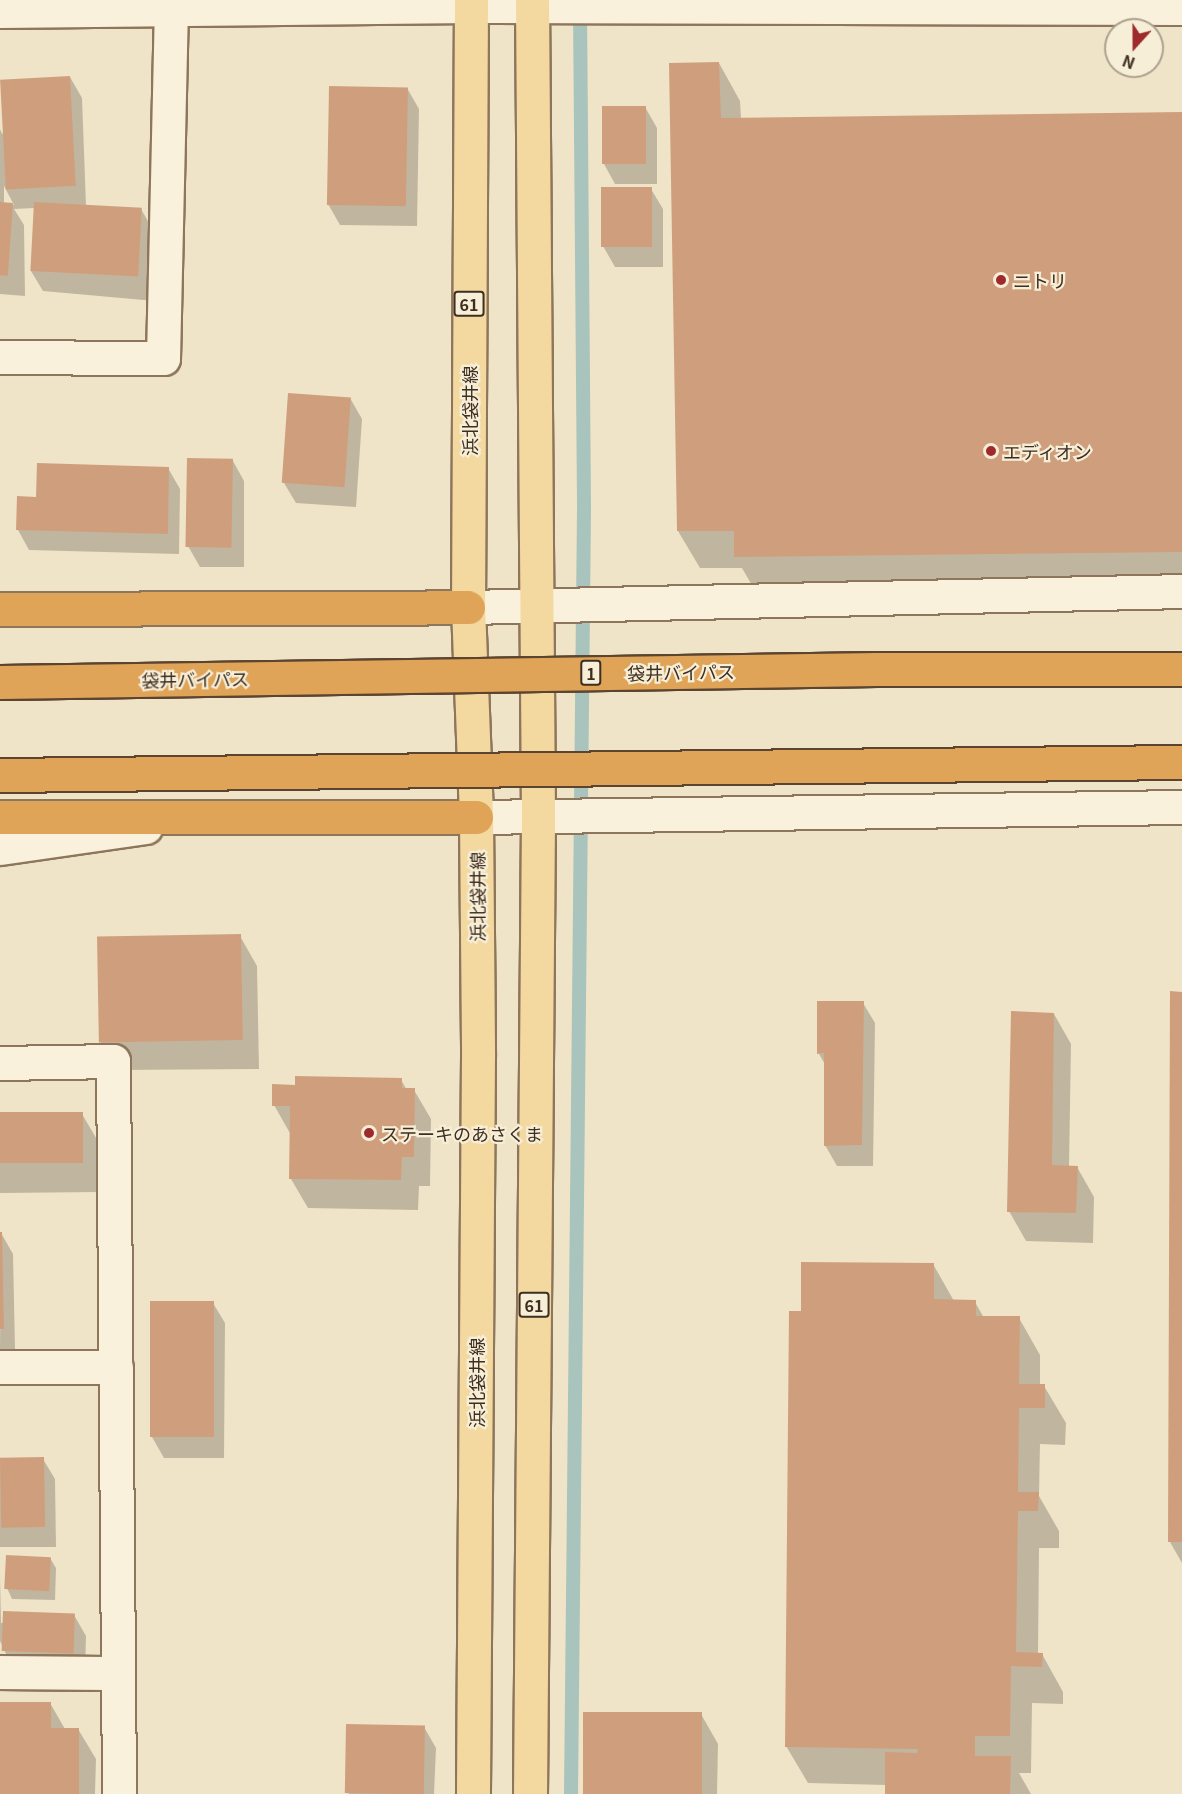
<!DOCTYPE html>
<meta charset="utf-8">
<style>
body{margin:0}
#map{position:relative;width:1182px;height:1794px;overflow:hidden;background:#f0e4c8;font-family:Georgia,"Noto Sans JP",serif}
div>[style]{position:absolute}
.shadow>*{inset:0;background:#0003}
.stream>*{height:14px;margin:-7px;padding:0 7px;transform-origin:7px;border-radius:7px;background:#a9c4bc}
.building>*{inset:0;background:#cf9f7d;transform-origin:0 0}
.roads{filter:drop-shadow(2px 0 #8d765c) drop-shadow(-2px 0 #8d765c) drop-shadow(0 2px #8d765c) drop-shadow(0 -2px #8d765c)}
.minor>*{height:33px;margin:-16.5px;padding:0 16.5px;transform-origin:16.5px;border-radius:16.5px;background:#faf1dc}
.major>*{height:33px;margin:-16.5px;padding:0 16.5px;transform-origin:16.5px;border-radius:16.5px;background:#f3d9a0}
.highway>*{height:33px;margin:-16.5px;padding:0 16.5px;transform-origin:16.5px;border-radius:16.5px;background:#e0a458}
.bridges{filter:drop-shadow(2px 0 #5b4430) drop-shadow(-2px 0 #5b4430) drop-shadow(0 2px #5b4430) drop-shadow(0 -2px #5b4430)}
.highway-bridge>*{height:33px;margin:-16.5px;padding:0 16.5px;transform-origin:16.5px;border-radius:16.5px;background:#e0a458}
.dots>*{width:16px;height:16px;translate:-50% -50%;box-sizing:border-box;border:3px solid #f7eed8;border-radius:50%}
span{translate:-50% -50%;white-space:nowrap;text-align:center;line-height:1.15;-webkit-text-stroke:4.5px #f7eed8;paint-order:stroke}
.shield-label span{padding:2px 4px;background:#f7eed8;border:2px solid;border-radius:4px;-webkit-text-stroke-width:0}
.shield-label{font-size:16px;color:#3d2e20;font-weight:700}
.poi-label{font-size:18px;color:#3d2e20}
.left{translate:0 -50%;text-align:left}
.street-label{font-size:18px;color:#3d2e20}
.north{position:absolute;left:1104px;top:18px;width:60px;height:60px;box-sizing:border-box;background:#f7eed8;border:2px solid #ada18e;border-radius:50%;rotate:201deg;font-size:16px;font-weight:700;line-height:24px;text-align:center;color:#3d2e20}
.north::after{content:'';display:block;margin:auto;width:21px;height:27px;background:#9e2a2b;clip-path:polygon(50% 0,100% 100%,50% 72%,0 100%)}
</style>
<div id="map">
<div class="shadow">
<i style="clip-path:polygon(719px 63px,740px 101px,741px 119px,1182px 114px,1182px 589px,757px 594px,742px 568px,700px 568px,678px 531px)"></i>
<i style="clip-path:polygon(evenodd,70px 77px,82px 98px,86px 206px,141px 209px,153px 230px,155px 301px,43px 291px,31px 271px,35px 208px,14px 209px,24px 225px,25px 296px,0 294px,0 129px,2px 134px,70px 77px,4px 186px,14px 205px,4px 204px,4px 186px)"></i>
<i style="clip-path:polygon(407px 88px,419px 109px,417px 226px,340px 225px,328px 204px)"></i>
<i style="clip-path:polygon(645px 107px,657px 128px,657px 184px,615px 184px,604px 164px)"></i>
<i style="clip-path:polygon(651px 189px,663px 209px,663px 267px,615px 267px,603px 246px)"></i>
<i style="clip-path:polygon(350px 398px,362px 419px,356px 507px,296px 503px,284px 483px)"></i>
<i style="clip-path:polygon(233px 461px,244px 481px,244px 567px,200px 567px,188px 546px)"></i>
<i style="clip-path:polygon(168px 468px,180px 489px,179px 554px,29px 550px,18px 530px,38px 499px)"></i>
<i style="clip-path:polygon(240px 936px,257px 966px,259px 1069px,117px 1070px,100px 1041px)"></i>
<i style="clip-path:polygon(1182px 993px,1182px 1563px,1170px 1542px)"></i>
<i style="clip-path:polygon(863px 1003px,875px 1023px,873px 1166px,837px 1166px,825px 1145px,826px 1066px,819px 1054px)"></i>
<i style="clip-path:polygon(1054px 1014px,1071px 1044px,1069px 1167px,1077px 1167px,1094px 1197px,1093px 1243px,1026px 1241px,1009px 1211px)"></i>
<i style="clip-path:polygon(401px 1080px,407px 1090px,414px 1090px,431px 1119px,430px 1186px,419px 1186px,418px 1210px,308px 1208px,291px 1179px,291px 1135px,274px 1105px,296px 1086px)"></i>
<i style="clip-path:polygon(0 1114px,82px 1114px,99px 1143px,100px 1192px,0 1193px)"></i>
<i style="clip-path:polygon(1px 1233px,13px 1254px,15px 1349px,0 1349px)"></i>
<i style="clip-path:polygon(933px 1264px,954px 1301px,975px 1302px,984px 1318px,1019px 1318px,1040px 1355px,1040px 1386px,1044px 1386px,1066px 1423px,1065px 1445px,1040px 1444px,1039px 1496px,1059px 1531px,1059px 1548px,1039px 1548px,1038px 1654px,1042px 1654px,1063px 1692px,1063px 1704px,1032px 1703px,1031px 1773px,1019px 1773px,1031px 1794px,886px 1794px,886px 1785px,808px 1783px,786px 1746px,803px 1313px)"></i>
<i style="clip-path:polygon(152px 1303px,213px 1303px,225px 1323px,224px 1458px,164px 1458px,152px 1437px)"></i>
<i style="clip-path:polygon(0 1459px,43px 1459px,55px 1479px,56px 1547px,0 1547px)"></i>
<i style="clip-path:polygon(50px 1558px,56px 1568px,55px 1600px,12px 1599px,7px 1588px)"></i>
<i style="clip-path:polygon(0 1575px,1px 1623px,74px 1615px,86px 1636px,85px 1674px,14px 1671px,0 1641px)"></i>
<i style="clip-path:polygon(50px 1703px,65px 1729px,78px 1729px,96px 1759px,95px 1794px,0 1794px,0 1704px)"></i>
<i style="clip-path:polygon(701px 1714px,718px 1744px,717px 1794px,584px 1794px)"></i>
<i style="clip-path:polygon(424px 1727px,436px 1748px,434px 1794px,348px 1794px)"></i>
</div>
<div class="stream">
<i style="left:571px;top:1794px;width:1289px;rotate:-89.42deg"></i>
<i style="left:584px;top:505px;width:500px;rotate:-90.46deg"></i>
</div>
<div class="building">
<i style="clip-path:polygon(719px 62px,721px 118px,1182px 112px,1182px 552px,734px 557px,734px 531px,677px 531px,669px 63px)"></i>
<i style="left:70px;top:76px;width:110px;height:70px;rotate:87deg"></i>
<i style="left:329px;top:86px;width:79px;height:119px;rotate:1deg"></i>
<i style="left:602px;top:106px;width:44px;height:58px"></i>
<i style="left:601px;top:187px;width:51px;height:60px"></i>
<i style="left:0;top:202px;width:13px;height:73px;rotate:4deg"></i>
<i style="left:34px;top:202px;width:108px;height:69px;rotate:3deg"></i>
<i style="left:288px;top:393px;width:63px;height:90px;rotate:4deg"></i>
<i style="left:187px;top:458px;width:46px;height:89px;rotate:1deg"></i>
<i style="clip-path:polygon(37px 463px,169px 467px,168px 534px,16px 530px,17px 496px,36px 497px)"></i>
<i style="left:241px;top:934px;width:106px;height:144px;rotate:89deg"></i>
<i style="clip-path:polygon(1170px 991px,1182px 992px,1182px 1542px,1168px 1542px)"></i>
<i style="clip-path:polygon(817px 1001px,864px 1001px,862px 1145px,824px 1146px,824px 1053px,817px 1054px)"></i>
<i style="clip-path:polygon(1011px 1011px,1054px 1013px,1052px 1165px,1078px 1166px,1076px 1213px,1007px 1212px)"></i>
<i style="clip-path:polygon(295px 1076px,402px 1078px,402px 1088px,415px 1088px,414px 1157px,402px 1157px,401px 1180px,289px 1179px,290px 1106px,272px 1106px,272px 1084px,295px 1085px)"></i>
<i style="left:0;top:1112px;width:83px;height:51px"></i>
<i style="clip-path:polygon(0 1232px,2px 1232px,4px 1329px,0 1329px)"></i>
<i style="clip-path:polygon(801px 1262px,934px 1263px,934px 1299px,976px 1300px,976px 1316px,1020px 1316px,1019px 1384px,1045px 1384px,1045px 1408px,1019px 1408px,1018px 1492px,1039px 1492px,1038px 1511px,1018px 1511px,1016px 1652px,1043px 1653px,1042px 1667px,1011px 1666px,1010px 1736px,975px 1736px,975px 1756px,1011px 1756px,1010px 1794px,885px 1794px,885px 1752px,917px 1753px,918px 1749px,785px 1747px,789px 1311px,801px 1311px)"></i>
<i style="left:150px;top:1301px;width:64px;height:136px"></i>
<i style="left:44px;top:1457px;width:70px;height:44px;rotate:89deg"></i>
<i style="left:6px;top:1555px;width:45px;height:34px;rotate:3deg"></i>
<i style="left:3px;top:1611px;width:72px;height:40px;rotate:2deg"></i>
<i style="clip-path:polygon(0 1702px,51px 1702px,51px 1728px,79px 1728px,79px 1794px,0 1794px)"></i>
<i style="left:583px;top:1712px;width:119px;height:82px"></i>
<i style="left:346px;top:1724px;width:79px;height:69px;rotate:1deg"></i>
</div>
<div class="roads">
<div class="minor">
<i style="left:0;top:11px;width:471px;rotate:-0.6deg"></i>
<i style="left:471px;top:6px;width:711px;rotate:0.16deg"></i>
<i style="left:0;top:357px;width:163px;rotate:0.4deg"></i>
<i style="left:163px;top:358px;width:358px;rotate:-88.7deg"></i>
<i style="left:468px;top:607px;width:714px;rotate:-1.28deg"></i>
<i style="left:476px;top:817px;width:706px;rotate:-0.81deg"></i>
<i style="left:0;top:848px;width:147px;rotate:-8.2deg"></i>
<i style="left:0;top:1063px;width:113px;rotate:-1deg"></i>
<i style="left:113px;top:1061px;width:733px;rotate:89.53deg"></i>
<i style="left:0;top:1367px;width:116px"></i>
<i style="left:0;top:1672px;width:118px;rotate:0.5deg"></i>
</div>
<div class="major">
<i style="left:471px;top:0;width:607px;rotate:90.28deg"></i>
<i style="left:468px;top:607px;width:210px;rotate:87.8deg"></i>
<i style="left:476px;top:817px;width:239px;rotate:89.5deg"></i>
<i style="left:478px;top:1056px;width:738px;rotate:90.39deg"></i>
<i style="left:530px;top:1794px;width:978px;rotate:-89.53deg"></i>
<i style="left:538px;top:816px;width:816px;rotate:-90.42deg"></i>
</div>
<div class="highway">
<i style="left:0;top:609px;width:468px;rotate:-0.2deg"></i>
<i style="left:0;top:817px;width:476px"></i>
</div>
</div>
<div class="bridges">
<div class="highway-bridge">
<i style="left:0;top:682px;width:877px;rotate:-0.85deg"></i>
<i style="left:877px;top:669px;width:305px"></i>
<i style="left:0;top:775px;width:1182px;rotate:-0.63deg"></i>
</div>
</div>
<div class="dots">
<i style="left:1001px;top:280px;background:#9e2a2b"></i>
<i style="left:991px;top:451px;background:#9e2a2b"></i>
<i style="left:369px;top:1133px;background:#9e2a2b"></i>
</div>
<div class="shield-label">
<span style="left:469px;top:304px">61</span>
<span style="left:591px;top:673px">1</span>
<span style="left:534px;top:1305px">61</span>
</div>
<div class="poi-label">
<span class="left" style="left:1013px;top:280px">ニトリ</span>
<span class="left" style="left:1003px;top:451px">エディオン</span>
<span class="left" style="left:381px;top:1133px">ステーキのあさくま</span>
</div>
<div class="street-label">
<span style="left:469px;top:411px;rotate:-90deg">浜北袋井線</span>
<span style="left:681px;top:672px;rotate:-1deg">袋井バイパス</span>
<span style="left:195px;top:679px;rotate:-1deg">袋井バイパス</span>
<span style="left:477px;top:897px;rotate:-90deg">浜北袋井線</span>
<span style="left:476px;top:1383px;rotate:-90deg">浜北袋井線</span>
</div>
<div class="north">N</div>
</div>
